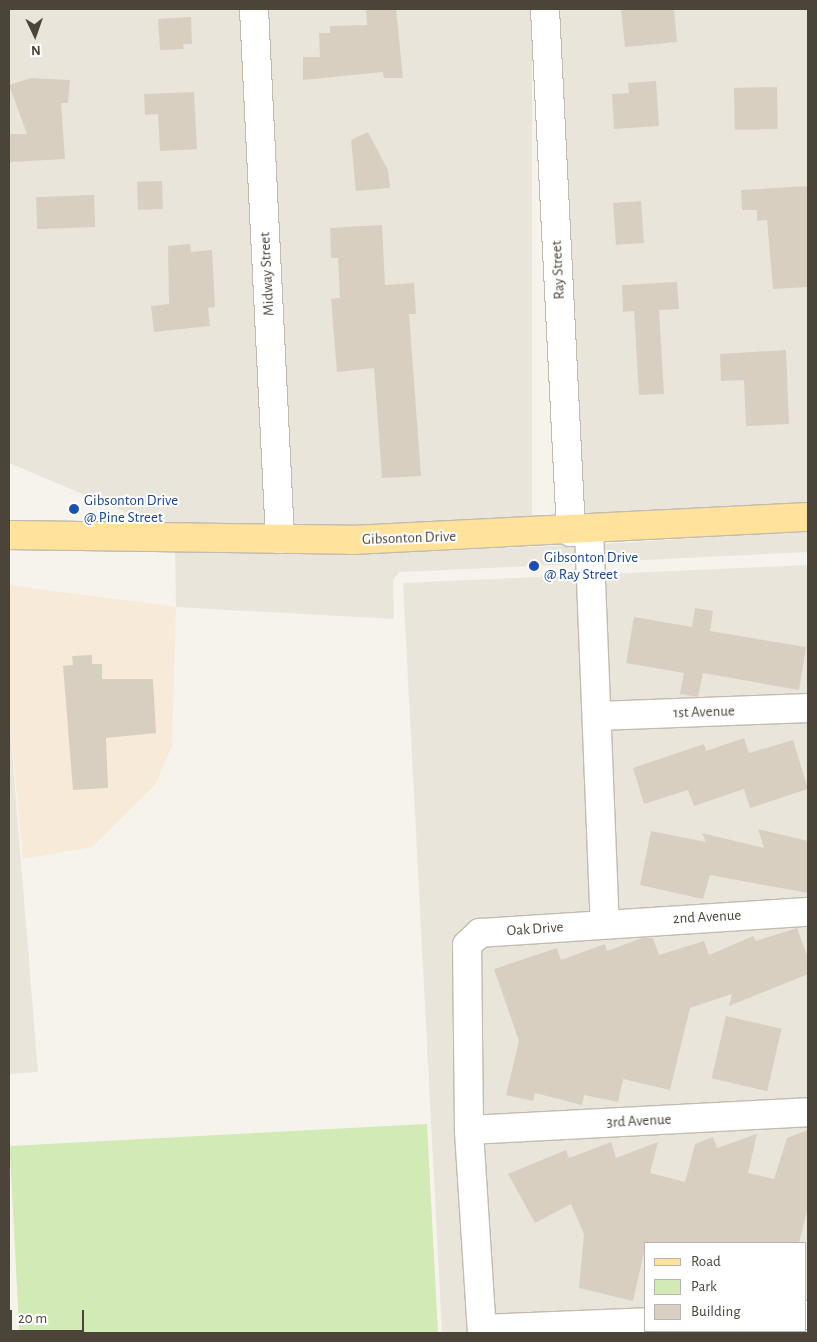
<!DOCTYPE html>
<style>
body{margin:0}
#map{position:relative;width:817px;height:1342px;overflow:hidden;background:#f6f3ec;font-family:"Alegreya Sans",sans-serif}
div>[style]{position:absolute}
.residential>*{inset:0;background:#eae5da;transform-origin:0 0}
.commercial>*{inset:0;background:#f7ead8}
.green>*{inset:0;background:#d2eab5;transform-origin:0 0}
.building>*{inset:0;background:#d8cfc1;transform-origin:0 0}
.roads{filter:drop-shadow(1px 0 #c2bbae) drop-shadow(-1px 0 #c2bbae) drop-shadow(0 1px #c2bbae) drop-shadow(0 -1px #c2bbae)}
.minor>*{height:28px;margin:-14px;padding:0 14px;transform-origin:14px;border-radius:14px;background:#fff}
.major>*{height:28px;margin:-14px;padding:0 14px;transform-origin:14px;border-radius:14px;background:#ffe39c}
.dots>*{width:14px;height:14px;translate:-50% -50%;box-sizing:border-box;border:2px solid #fff;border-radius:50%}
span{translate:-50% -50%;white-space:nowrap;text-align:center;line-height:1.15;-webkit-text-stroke:4px #fff;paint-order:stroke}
.street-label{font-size:15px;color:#4b4439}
.transit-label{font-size:15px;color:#164399}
.left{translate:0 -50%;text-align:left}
.frame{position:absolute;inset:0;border:10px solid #4b4439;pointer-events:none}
.legend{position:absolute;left:644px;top:1242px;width:162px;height:90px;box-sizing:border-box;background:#fff;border:1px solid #b7b4b0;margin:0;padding:6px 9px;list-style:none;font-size:15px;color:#4b4439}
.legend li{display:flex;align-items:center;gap:10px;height:25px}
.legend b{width:25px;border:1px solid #b7b4b0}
.north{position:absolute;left:10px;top:10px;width:50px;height:50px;-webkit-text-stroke:4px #fff;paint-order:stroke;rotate:177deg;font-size:14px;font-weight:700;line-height:20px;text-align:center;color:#4b4439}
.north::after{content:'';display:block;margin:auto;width:18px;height:22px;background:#4b4439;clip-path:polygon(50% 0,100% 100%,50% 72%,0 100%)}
.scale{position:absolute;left:10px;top:1310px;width:74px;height:22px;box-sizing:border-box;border:2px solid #4b4439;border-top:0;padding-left:6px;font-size:15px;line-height:18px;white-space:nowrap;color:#4b4439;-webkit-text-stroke:4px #fff;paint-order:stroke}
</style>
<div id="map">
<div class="residential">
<i style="clip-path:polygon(9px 9px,241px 9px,266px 524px,149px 522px,9px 463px)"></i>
<i style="left:267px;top:9px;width:265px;height:517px"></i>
<i style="left:557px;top:9px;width:251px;height:509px"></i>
<i style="clip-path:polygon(808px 531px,808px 552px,603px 562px,602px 544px)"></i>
<i style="clip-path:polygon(577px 545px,578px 564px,399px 572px,393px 580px,394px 619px,176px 607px,175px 551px,352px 554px)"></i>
<i style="clip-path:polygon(evenodd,808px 565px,808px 1333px,442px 1333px,403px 583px,808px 565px,646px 1243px,806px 1243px,806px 1331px,646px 1331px,646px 1243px)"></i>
<i style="clip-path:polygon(9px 715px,38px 1072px,9px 1074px)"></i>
</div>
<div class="commercial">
<i style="clip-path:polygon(9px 585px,176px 607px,172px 746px,155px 785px,92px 847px,23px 859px,9px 715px)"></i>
</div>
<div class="green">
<i style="left:427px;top:1124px;width:209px;height:418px;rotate:87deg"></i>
</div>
<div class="building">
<i style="clip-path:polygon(366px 9px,396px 9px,403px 78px,384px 78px,383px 72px,303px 80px,303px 57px,320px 57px,319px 33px,330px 33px,330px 26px,367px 25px)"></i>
<i style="clip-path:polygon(621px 9px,674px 9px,677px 42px,625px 47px)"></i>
<i style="clip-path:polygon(191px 17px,192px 44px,183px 44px,184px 49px,160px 50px,158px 19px)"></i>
<i style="clip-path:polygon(31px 78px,70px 80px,68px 103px,61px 103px,65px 159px,9px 162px,9px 134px,27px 134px,9px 85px)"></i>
<i style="clip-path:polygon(656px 81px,659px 126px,614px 129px,612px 94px,629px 93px,628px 83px)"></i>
<i style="left:777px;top:87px;width:42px;height:43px;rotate:89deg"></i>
<i style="clip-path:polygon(194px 92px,197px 149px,160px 151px,158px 114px,145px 115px,144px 94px)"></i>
<i style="clip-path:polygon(368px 132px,388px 170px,390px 188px,356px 191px,351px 140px)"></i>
<i style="left:162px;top:181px;width:28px;height:25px;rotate:88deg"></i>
<i style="clip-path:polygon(808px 186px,808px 287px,773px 289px,767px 220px,757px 221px,757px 210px,742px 210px,741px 190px)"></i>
<i style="left:94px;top:195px;width:32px;height:58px;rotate:88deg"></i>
<i style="left:641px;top:201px;width:42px;height:28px;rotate:86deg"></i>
<i style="clip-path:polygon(382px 225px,385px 285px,414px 283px,416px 314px,409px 314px,421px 476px,382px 478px,374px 368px,337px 372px,331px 299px,340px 298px,338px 258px,331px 258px,330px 228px)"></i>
<i style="clip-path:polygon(190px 244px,191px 252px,212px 250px,215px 307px,208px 308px,210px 326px,154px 332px,151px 306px,169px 304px,168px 246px)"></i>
<i style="clip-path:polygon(677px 282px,679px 309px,659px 310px,664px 394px,639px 395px,634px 311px,623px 312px,622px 285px)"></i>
<i style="clip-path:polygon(786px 350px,789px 424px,746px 426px,744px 380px,721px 381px,720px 354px)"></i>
<i style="clip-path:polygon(695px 608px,713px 611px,710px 631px,806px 647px,799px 690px,703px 673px,698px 697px,680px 694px,684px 673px,626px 663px,634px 617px,692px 627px)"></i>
<i style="clip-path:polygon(92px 655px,92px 664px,102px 664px,102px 679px,153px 679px,156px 733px,106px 738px,108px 788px,73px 790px,63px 666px,73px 665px,72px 656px)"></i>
<i style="clip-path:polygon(744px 738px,749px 753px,793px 740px,808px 789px,750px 808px,744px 789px,694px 806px,688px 790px,644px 804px,633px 768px,704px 744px,706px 751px)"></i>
<i style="clip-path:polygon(758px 829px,808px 841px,808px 893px,710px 875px,703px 899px,640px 885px,651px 831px,706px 842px,702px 833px,764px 848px)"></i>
<i style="clip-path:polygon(797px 928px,808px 958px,808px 974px,729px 1006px,732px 994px,690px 1008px,670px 1090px,623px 1079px,618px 1102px,584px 1095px,582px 1105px,535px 1093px,533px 1101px,506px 1095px,519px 1041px,494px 969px,557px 948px,561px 960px,605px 944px,607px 951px,642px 938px,653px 938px,659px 955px,704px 941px,709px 955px,753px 936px,756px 941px)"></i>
<i style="left:726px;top:1016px;width:57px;height:64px;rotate:13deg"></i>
<i style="clip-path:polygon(808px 1130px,808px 1207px,799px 1243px,646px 1243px,633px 1301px,579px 1288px,584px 1234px,571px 1204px,535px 1223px,508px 1174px,566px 1150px,569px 1158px,611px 1142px,616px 1158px,658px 1142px,650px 1173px,685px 1182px,695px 1144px,713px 1137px,717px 1148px,757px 1134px,748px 1173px,774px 1179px,787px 1138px)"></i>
</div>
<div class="roads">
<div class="minor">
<i style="left:254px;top:9px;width:531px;rotate:87.19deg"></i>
<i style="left:545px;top:9px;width:524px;rotate:87.15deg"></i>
<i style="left:589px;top:531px;width:392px;rotate:87.7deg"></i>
<i style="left:599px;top:716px;width:209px;rotate:-2.2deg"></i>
<i style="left:469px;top:1130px;width:339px;rotate:-3deg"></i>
<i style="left:806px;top:1315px;width:2px"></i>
<i style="left:482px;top:1329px;width:164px;rotate:-2.4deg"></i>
<i style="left:482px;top:1333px;width:203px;rotate:-93.7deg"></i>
<i style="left:469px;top:1130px;width:185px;rotate:-90.6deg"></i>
<i style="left:467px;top:945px;width:18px;rotate:-43deg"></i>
<i style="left:480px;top:933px;width:329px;rotate:-3.7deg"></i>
</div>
<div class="major">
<i style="left:9px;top:535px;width:343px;rotate:0.8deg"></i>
<i style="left:352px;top:540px;width:457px;rotate:-2.9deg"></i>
</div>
</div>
<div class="dots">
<i style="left:74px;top:509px;background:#1a4fb4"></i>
<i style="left:534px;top:566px;background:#1a4fb4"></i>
</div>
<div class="street-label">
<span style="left:558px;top:270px;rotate:-93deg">Ray Street</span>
<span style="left:267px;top:274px;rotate:-93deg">Midway Street</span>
<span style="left:409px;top:538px;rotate:-2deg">Gibsonton Drive</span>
<span style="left:704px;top:712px;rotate:-2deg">1st Avenue</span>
<span style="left:707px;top:917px;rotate:-3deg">2nd Avenue</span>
<span style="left:535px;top:929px;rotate:-4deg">Oak Drive</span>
<span style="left:639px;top:1121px;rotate:-3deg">3rd Avenue</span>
</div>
<div class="transit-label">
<span class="left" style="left:84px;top:509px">Gibsonton Drive<br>@ Pine Street</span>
<span class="left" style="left:544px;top:566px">Gibsonton Drive<br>@ Ray Street</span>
</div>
<div class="frame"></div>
<ul class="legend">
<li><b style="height:6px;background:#ffe39c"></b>Road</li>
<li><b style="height:14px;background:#d2eab5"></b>Park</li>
<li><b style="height:14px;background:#d8cfc1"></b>Building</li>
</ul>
<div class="north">N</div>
<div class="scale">20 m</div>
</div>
